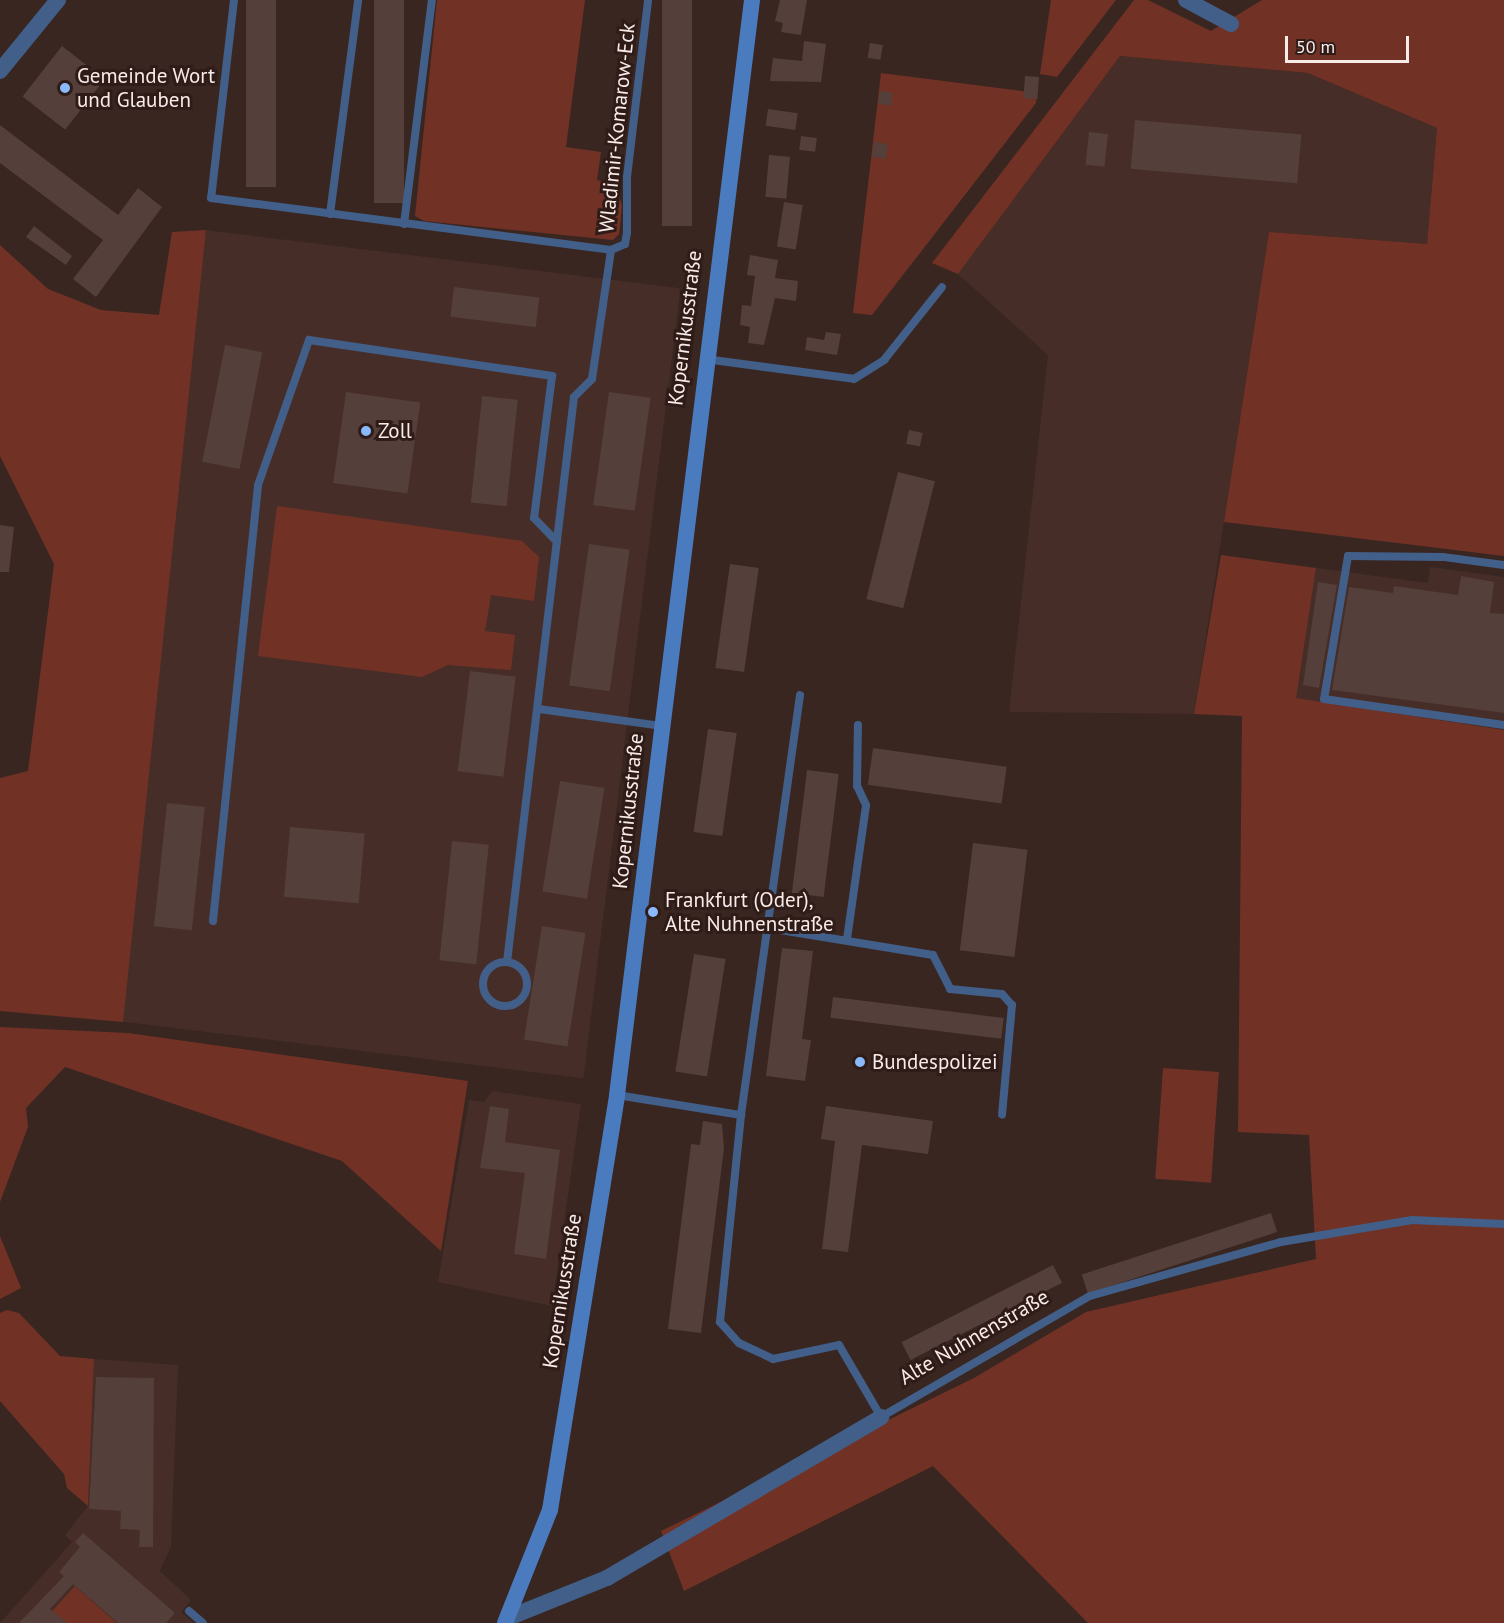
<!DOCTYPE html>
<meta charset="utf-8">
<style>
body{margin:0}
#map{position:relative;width:1504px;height:1623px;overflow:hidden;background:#392621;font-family:"PT Sans",sans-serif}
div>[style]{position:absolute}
.built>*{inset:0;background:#472d27;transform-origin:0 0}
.green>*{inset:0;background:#713225;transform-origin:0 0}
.building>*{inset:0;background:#543f3a;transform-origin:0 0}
.service>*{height:8px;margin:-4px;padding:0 4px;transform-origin:4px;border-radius:4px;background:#415f89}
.service>.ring{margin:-4px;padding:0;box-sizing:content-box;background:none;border:8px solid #415f89;border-radius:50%}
.minor>*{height:16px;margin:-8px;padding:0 8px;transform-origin:8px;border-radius:8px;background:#415f89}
.secondary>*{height:16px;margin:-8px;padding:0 8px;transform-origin:8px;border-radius:8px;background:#4a7bbe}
.dots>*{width:16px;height:16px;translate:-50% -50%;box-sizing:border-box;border:3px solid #2f1c18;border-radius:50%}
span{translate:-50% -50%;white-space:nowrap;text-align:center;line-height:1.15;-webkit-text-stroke:6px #2f1c18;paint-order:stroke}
.poi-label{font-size:21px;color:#f9ebe8}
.left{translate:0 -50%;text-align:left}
.street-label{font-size:21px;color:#f9ebe8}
.scale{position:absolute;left:1285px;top:36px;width:124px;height:27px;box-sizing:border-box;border:3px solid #f9ebe8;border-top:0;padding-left:8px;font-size:18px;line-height:21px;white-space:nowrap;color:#f9ebe8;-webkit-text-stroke:4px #2f1c18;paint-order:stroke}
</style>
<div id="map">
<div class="built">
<i style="clip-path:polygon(1120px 56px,1308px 73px,1437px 128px,1427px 244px,1269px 232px,1194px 714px,1009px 712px,1048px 355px,958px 274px)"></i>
<i style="left:206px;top:230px;width:478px;height:796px;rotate:7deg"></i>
<i style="clip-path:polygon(1430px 567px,1504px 577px,1504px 730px,1295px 698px,1316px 568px,1428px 583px)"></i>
<i style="clip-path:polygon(492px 1091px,581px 1104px,552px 1306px,438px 1282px,469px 1100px,484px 1102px)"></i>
<i style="clip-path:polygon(94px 1359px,178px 1365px,171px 1546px,160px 1571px,191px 1600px,181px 1612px,194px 1623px,117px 1623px,75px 1586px,41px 1623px,0 1623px,72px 1542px,65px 1535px,88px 1506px)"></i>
</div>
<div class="green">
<i style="clip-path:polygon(437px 0,585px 0,566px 147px,601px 152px,597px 180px,616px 185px,622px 206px,619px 234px,613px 240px,424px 221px,415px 216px)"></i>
<i style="clip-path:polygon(1051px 0,1116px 0,1057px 77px,1040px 74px)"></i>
<i style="clip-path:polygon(1134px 0,1148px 0,1211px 31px,1262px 0,1504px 0,1504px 556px,1224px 522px,1269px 232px,1427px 244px,1437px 128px,1308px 73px,1120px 56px,958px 274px,932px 263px)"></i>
<i style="clip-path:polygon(881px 73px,1037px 93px,1036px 103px,872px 315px,853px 313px)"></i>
<i style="clip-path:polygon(206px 230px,123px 1022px,0 1011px,0 778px,28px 771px,54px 564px,0 456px,0 245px,48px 289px,101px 310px,159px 315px,172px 232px)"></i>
<i style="clip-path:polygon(277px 506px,522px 541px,539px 557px,534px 601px,491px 595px,485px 631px,515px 635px,511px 670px,448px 665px,422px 677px,258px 656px)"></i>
<i style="clip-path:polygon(1221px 555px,1316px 568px,1296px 698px,1504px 730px,1504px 1623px,1088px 1623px,933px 1466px,684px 1591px,661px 1531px,974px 1378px,1086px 1312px,1316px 1259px,1309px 1135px,1238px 1132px,1242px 716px,1194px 714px)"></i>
<i style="clip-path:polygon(0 1027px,128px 1033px,468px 1081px,441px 1251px,342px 1161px,65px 1067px,26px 1108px,28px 1127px,0 1202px)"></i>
<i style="left:1163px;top:1068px;width:56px;height:111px;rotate:4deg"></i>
<i style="clip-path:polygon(0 1236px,21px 1288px,0 1299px)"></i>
<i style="clip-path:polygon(7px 1310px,19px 1313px,60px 1356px,94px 1359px,88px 1506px,67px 1488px,64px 1474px,0 1401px,0 1313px)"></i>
<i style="clip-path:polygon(75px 1586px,117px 1623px,41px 1623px)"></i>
</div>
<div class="building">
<i style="left:246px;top:0;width:30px;height:187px"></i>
<i style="left:374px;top:0;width:30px;height:203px"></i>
<i style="left:662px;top:0;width:30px;height:226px"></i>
<i style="clip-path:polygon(780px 0,807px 0,801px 35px,781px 32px,783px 23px,775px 21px)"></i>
<i style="clip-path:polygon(804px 41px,826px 44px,821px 82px,770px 81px,773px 58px,802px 61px)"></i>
<i style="left:870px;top:43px;width:13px;height:15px;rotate:9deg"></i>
<i style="left:62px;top:46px;width:54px;height:64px;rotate:38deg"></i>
<i style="left:1025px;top:76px;width:14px;height:22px;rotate:4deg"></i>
<i style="left:880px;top:91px;width:13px;height:13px;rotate:9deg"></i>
<i style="left:768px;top:109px;width:30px;height:17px;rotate:8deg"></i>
<i style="left:1135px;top:120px;width:167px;height:49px;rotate:5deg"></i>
<i style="clip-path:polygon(0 125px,118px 215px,138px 188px,162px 207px,96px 297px,73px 279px,103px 240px,0 163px)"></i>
<i style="left:1089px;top:132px;width:19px;height:33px;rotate:6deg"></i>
<i style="left:801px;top:136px;width:16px;height:14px;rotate:7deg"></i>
<i style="left:874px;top:142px;width:14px;height:15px;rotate:8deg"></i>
<i style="left:769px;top:155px;width:21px;height:42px;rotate:5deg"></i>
<i style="left:784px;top:202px;width:19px;height:45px;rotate:9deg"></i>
<i style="clip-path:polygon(34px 226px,72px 256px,66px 265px,26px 237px)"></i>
<i style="clip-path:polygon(750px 255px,778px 260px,775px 278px,798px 281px,796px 301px,775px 298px,764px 345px,748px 343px,750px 327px,740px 325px,742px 305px,751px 306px,755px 276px,747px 275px)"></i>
<i style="left:454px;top:287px;width:86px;height:30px;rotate:7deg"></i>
<i style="clip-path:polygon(826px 332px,841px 334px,837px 355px,805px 350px,807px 337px,824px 340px)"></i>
<i style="left:225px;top:345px;width:38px;height:119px;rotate:11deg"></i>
<i style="left:346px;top:392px;width:75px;height:92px;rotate:8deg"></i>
<i style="left:609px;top:392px;width:42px;height:114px;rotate:8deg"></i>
<i style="left:482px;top:396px;width:36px;height:107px;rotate:6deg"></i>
<i style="left:909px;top:430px;width:14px;height:14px;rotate:12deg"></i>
<i style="left:898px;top:472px;width:38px;height:131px;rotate:14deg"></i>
<i style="clip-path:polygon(0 525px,14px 527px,9px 572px,0 572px)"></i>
<i style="left:589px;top:544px;width:41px;height:143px;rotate:8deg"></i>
<i style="left:730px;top:564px;width:29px;height:105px;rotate:8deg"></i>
<i style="clip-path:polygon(1461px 576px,1494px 582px,1490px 613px,1504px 614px,1504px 713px,1332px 690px,1349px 587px,1393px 593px,1394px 586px,1458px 595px)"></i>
<i style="clip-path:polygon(1318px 582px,1337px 585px,1319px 688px,1303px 685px)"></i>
<i style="left:470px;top:671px;width:46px;height:101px;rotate:7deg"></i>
<i style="left:708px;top:729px;width:29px;height:104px;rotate:8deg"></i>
<i style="left:873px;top:748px;width:135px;height:37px;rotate:8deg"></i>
<i style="left:807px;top:770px;width:32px;height:124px;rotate:7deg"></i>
<i style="left:560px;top:781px;width:45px;height:112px;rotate:9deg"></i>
<i style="left:167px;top:803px;width:38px;height:124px;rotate:6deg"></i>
<i style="left:290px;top:827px;width:75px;height:70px;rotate:5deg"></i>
<i style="left:452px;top:841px;width:37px;height:120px;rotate:6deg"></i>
<i style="left:973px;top:843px;width:55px;height:108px;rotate:7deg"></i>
<i style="left:542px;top:926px;width:44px;height:115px;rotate:9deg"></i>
<i style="clip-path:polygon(782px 948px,813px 951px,802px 1039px,811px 1040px,805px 1081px,766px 1076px)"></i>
<i style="left:694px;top:954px;width:32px;height:119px;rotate:9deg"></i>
<i style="left:833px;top:997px;width:172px;height:21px;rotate:7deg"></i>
<i style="clip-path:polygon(490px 1106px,509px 1109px,505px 1142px,560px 1150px,546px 1259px,514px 1254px,525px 1173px,480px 1168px)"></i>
<i style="clip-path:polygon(826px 1106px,933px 1121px,928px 1154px,862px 1145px,848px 1252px,822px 1249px,835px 1141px,821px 1139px)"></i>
<i style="clip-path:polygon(703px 1121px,722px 1124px,724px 1148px,701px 1333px,668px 1329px,691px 1144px,700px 1145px)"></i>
<i style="left:1271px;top:1213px;width:20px;height:199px;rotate:72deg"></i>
<i style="left:1053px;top:1265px;width:20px;height:170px;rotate:63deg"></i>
<i style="clip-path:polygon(96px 1377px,154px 1378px,153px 1547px,139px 1547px,140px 1530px,120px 1529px,121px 1511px,89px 1509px)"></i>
<i style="clip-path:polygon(83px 1533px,175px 1613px,166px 1623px,118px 1623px,73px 1584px,50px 1609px,67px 1623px,19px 1623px,64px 1576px,59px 1572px,80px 1547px,75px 1542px)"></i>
</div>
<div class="service">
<i style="left:234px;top:0;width:199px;rotate:96.6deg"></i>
<i style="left:211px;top:198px;width:403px;rotate:7.4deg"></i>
<i style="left:611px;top:250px;width:15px;rotate:-23deg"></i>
<i style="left:625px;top:244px;width:11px;rotate:-80deg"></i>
<i style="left:627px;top:233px;width:56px;rotate:-90deg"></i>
<i style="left:627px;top:177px;width:178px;rotate:-83.2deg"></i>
<i style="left:330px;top:214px;width:216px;rotate:-82.5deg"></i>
<i style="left:404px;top:224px;width:226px;rotate:-82.9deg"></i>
<i style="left:705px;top:359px;width:150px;rotate:7.6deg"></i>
<i style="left:854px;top:379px;width:36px;rotate:-32deg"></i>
<i style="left:884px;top:360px;width:93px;rotate:-51.5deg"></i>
<i style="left:1504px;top:565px;width:62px;rotate:-172.5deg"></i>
<i style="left:1443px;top:557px;width:95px;rotate:-179.4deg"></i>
<i style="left:1348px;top:556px;width:145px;rotate:99.5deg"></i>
<i style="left:1324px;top:699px;width:182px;rotate:8.2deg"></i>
<i style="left:539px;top:709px;width:123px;rotate:7.9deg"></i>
<i style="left:213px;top:921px;width:438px;rotate:-84.1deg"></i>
<i style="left:258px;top:485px;width:154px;rotate:-70.6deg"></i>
<i style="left:309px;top:340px;width:246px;rotate:8.4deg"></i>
<i style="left:552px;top:376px;width:143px;rotate:97.2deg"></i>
<i style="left:534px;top:518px;width:33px;rotate:46deg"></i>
<i style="left:768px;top:928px;width:167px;rotate:9.3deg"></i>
<i style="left:933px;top:955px;width:38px;rotate:63deg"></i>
<i style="left:950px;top:989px;width:52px;rotate:5.5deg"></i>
<i style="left:1002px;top:994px;width:15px;rotate:48deg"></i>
<i style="left:1012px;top:1005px;width:110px;rotate:95.2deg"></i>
<i style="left:847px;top:939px;width:135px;rotate:-81.9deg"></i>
<i style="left:866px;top:805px;width:21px;rotate:-115deg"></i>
<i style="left:857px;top:786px;width:61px;rotate:-89.1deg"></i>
<i class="ring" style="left:483px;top:962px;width:36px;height:36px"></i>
<i style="left:507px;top:962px;width:569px;rotate:-83.24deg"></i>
<i style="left:574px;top:397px;width:25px;rotate:-45deg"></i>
<i style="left:592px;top:379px;width:130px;rotate:-81.6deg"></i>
<i style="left:617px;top:1095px;width:126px;rotate:9.2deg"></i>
<i style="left:741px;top:1115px;width:424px;rotate:-82deg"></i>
<i style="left:741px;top:1115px;width:208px;rotate:95.8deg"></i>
<i style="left:720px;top:1322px;width:28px;rotate:48deg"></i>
<i style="left:739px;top:1343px;width:38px;rotate:25deg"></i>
<i style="left:773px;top:1359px;width:67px;rotate:-12deg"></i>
<i style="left:839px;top:1345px;width:83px;rotate:59.7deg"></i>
<i style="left:881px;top:1417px;width:241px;rotate:-30.1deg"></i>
<i style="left:1090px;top:1296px;width:198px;rotate:-15.8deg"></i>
<i style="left:1281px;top:1242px;width:133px;rotate:-9.5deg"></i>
<i style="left:1412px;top:1220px;width:92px;rotate:2.5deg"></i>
<i style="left:189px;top:1611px;width:18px;rotate:41deg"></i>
</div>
<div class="minor">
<i style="left:1186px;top:0;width:51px;rotate:28.1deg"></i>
<i style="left:0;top:71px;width:92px;rotate:-50.8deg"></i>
<i style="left:508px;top:1618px;width:107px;rotate:-22deg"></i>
<i style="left:607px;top:1578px;width:318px;rotate:-30.4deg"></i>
</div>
<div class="secondary">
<i style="left:505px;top:1623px;width:122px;rotate:-68.3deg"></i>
<i style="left:550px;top:1510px;width:420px;rotate:-80.8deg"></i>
<i style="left:617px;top:1095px;width:1103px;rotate:-82.97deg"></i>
</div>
<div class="dots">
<i style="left:65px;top:88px;background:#8abafc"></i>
<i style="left:366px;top:431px;background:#8abafc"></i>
<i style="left:653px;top:912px;background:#8abafc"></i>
<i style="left:860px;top:1062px;background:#8abafc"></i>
</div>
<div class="poi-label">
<span class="left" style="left:77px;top:88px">Gemeinde Wort<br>und Glauben</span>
<span class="left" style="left:378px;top:431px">Zoll</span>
<span class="left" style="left:665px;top:912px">Frankfurt (Oder),<br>Alte Nuhnenstraße</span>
<span class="left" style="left:872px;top:1062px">Bundespolizei</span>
</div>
<div class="street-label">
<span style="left:617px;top:128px;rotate:-84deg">Wladimir-Komarow-Eck</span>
<span style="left:685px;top:328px;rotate:-83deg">Kopernikusstraße</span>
<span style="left:628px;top:811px;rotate:-84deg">Kopernikusstraße</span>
<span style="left:562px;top:1291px;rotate:-81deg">Kopernikusstraße</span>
<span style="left:974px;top:1337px;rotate:-30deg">Alte Nuhnenstraße</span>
</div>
<div class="scale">50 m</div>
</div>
